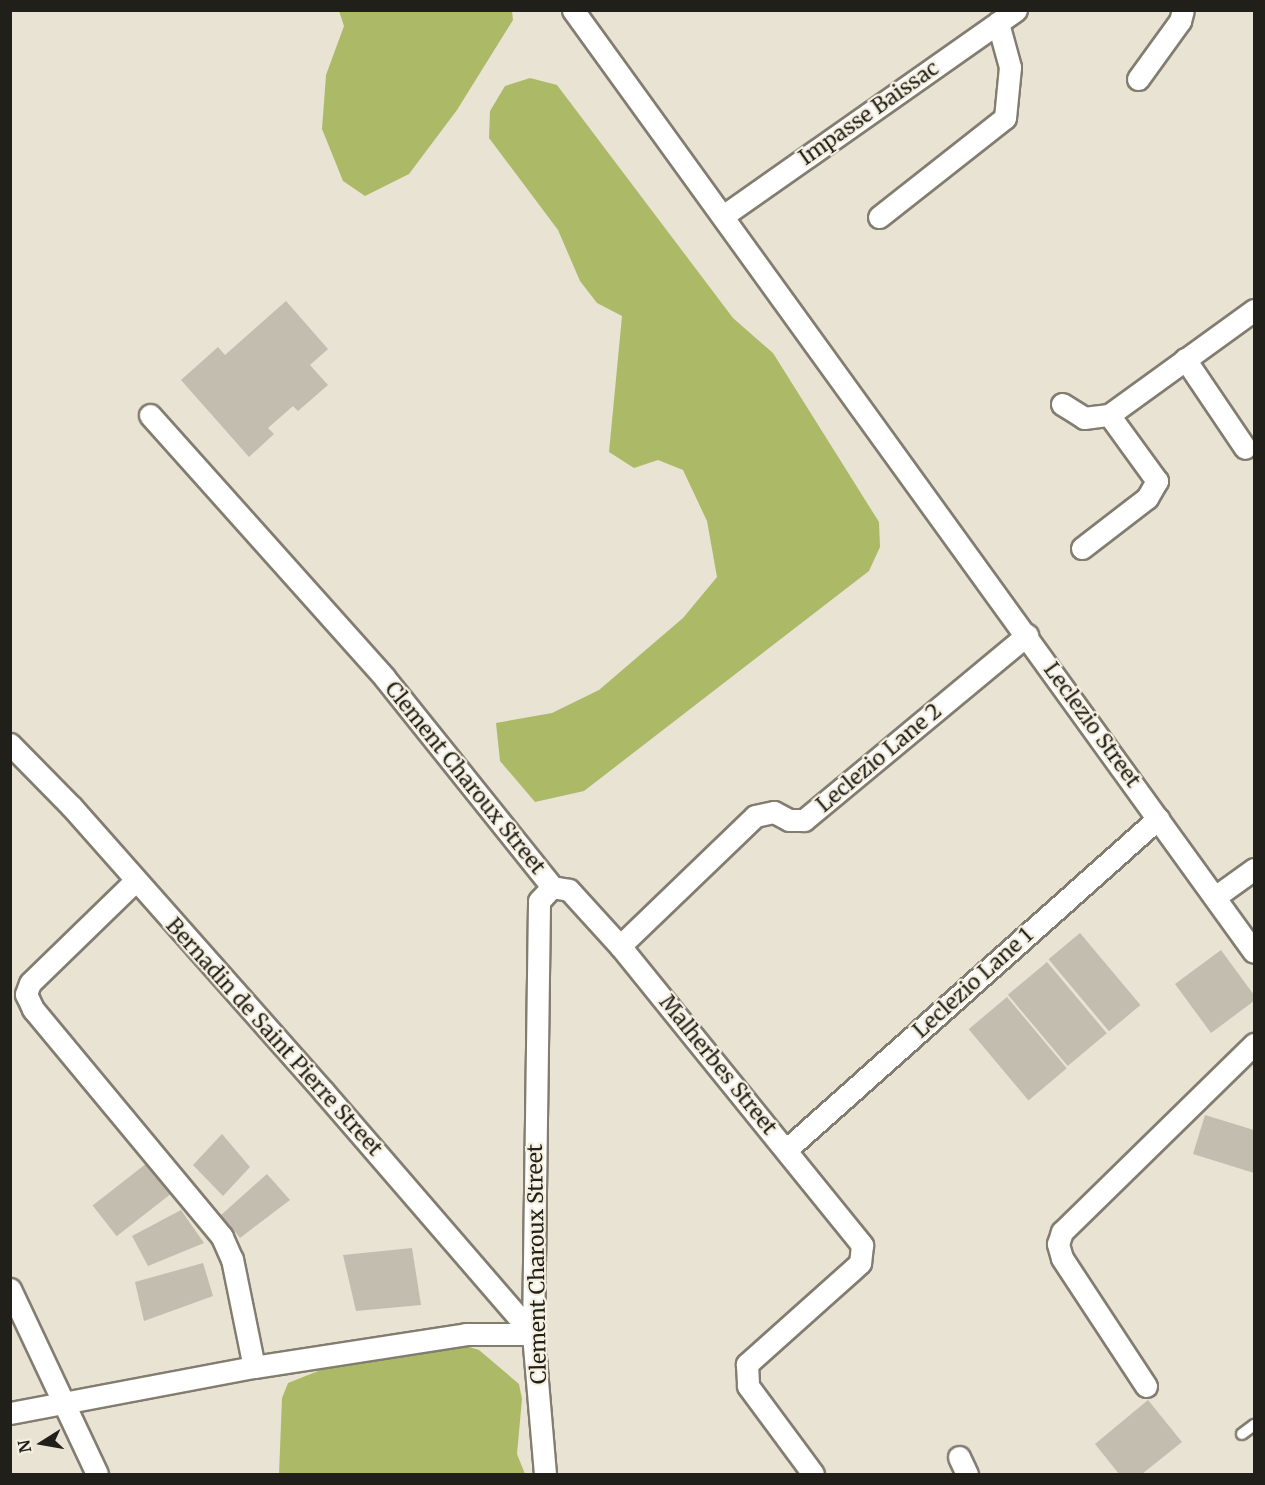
<!DOCTYPE html>
<style>
body{margin:0}
#map{position:relative;width:1265px;height:1485px;overflow:hidden;background:#e9e3d4;font-family:Merriweather,serif}
div>[style]{position:absolute}
.forest>*{inset:0;background:#acba68}
.building>*{inset:0;background:#c3bdaf;transform-origin:0 0}
.roads{filter:drop-shadow(2px 0 #837d70) drop-shadow(-2px 0 #837d70) drop-shadow(0 2px #837d70) drop-shadow(0 -2px #837d70)}
.lane>*{height:10px;margin:-5px;padding:0 5px;transform-origin:5px;border-radius:5px;background:#fff}
.street>*{height:21px;margin:-10.5px;padding:0 10.5px;transform-origin:10.5px;border-radius:10.5px;background:#fff}
span{translate:-50% -50%;white-space:nowrap;text-align:center;line-height:1.15;-webkit-text-stroke:4.5px #f6f0e1;paint-order:stroke}
.street-label{font-size:21px;color:#211f1a}
.frame{position:absolute;inset:0;border:12px solid #211f1a;pointer-events:none}
.north{position:absolute;left:12px;top:1413px;width:60px;height:60px;-webkit-text-stroke:4px #f6f0e1;paint-order:stroke;rotate:259deg;font-size:16px;font-weight:700;line-height:24px;text-align:center;color:#211f1a}
.north::after{content:'';display:block;margin:auto;width:21px;height:27px;background:#211f1a;clip-path:polygon(50% 0,100% 100%,50% 72%,0 100%)}
</style>
<div id="map">
<div class="forest">
<i style="clip-path:polygon(339px 11px,512px 11px,513px 20px,457px 110px,409px 174px,365px 196px,343px 181px,322px 129px,326px 75px,344px 26px)"></i>
<i style="clip-path:polygon(530px 78px,557px 85px,733px 318px,773px 353px,879px 522px,880px 547px,869px 571px,584px 791px,535px 802px,500px 761px,496px 723px,552px 713px,599px 690px,683px 618px,717px 577px,707px 521px,683px 470px,658px 460px,634px 468px,609px 452px,622px 316px,597px 303px,580px 281px,558px 230px,489px 138px,490px 111px,505px 86px)"></i>
<i style="clip-path:polygon(454px 1342px,479px 1350px,519px 1384px,522px 1399px,517px 1454px,525px 1474px,279px 1474px,282px 1398px,288px 1383px,351px 1358px)"></i>
</div>
<div class="building">
<i style="clip-path:polygon(286px 301px,328px 349px,310px 365px,328px 385px,298px 411px,293px 406px,268px 428px,274px 434px,249px 457px,181px 380px,218px 347px,225px 355px)"></i>
<i style="left:1080px;top:933px;width:94px;height:41px;rotate:50deg"></i>
<i style="clip-path:polygon(1221px 950px,1254px 995px,1254px 1001px,1211px 1033px,1175px 984px)"></i>
<i style="left:1047px;top:962px;width:93px;height:51px;rotate:50deg"></i>
<i style="left:1007px;top:997px;width:93px;height:50px;rotate:50deg"></i>
<i style="clip-path:polygon(1205px 1115px,1254px 1130px,1254px 1173px,1193px 1154px)"></i>
<i style="clip-path:polygon(222px 1134px,250px 1167px,223px 1196px,193px 1165px)"></i>
<i style="left:147px;top:1163px;width:39px;height:69px;rotate:52deg"></i>
<i style="clip-path:polygon(267px 1174px,290px 1200px,240px 1238px,221px 1215px)"></i>
<i style="clip-path:polygon(181px 1210px,204px 1243px,148px 1266px,132px 1236px)"></i>
<i style="clip-path:polygon(412px 1248px,421px 1305px,356px 1311px,343px 1255px)"></i>
<i style="clip-path:polygon(203px 1263px,213px 1296px,144px 1321px,135px 1282px)"></i>
<i style="clip-path:polygon(1148px 1400px,1182px 1442px,1142px 1474px,1119px 1474px,1095px 1444px)"></i>
</div>
<div class="roads">
<div class="lane">
<i style="left:1242px;top:1434px;width:15px;rotate:-37deg"></i>
</div>
<div class="street">
<i style="left:573px;top:10px;width:1162px;rotate:54.14deg"></i>
<i style="left:1138px;top:79px;width:72px;rotate:-54.1deg"></i>
<i style="left:1180px;top:21px;width:11px;rotate:-75deg"></i>
<i style="left:723px;top:216px;width:358px;rotate:-35.1deg"></i>
<i style="left:879px;top:217px;width:160px;rotate:-38.2deg"></i>
<i style="left:1005px;top:118px;width:51px;rotate:-84.4deg"></i>
<i style="left:1010px;top:67px;width:46px;rotate:-105.3deg"></i>
<i style="left:1185px;top:359px;width:107px;rotate:56deg"></i>
<i style="left:1062px;top:404px;width:26px;rotate:32deg"></i>
<i style="left:1084px;top:418px;width:25px;rotate:-7deg"></i>
<i style="left:1109px;top:415px;width:179px;rotate:-35.9deg"></i>
<i style="left:150px;top:415px;width:351px;rotate:48.2deg"></i>
<i style="left:384px;top:677px;width:269px;rotate:51.3deg"></i>
<i style="left:1082px;top:548px;width:82px;rotate:-37.6deg"></i>
<i style="left:1147px;top:498px;width:20px;rotate:-60deg"></i>
<i style="left:1157px;top:481px;width:82px;rotate:-126deg"></i>
<i style="left:10px;top:744px;width:87px;rotate:45.5deg"></i>
<i style="left:71px;top:806px;width:382px;rotate:48.5deg"></i>
<i style="left:324px;top:1092px;width:320px;rotate:49.2deg"></i>
<i style="left:135px;top:881px;width:146px;rotate:135.8deg"></i>
<i style="left:30px;top:983px;width:12px;rotate:110deg"></i>
<i style="left:26px;top:994px;width:17px;rotate:65deg"></i>
<i style="left:33px;top:1009px;width:296px;rotate:50.3deg"></i>
<i style="left:222px;top:1237px;width:24px;rotate:66deg"></i>
<i style="left:232px;top:1259px;width:110px;rotate:78.5deg"></i>
<i style="left:552px;top:887px;width:17px;rotate:10deg"></i>
<i style="left:569px;top:890px;width:76px;rotate:47.7deg"></i>
<i style="left:620px;top:946px;width:385px;rotate:51deg"></i>
<i style="left:862px;top:1245px;width:18px;rotate:96deg"></i>
<i style="left:860px;top:1263px;width:152px;rotate:138.2deg"></i>
<i style="left:747px;top:1364px;width:22px;rotate:87deg"></i>
<i style="left:748px;top:1386px;width:109px;rotate:53.5deg"></i>
<i style="left:1215px;top:897px;width:48px;rotate:-35.7deg"></i>
<i style="left:620px;top:946px;width:187px;rotate:-43.9deg"></i>
<i style="left:755px;top:816px;width:19px;rotate:-12deg"></i>
<i style="left:774px;top:812px;width:17px;rotate:28deg"></i>
<i style="left:789px;top:820px;width:15px"></i>
<i style="left:804px;top:820px;width:290px;rotate:-39.7deg"></i>
<i style="left:787px;top:1149px;width:497px;rotate:-41.7deg"></i>
<i style="left:10px;top:1289px;width:204px;rotate:64.8deg"></i>
<i style="left:1146px;top:1386px;width:153px;rotate:-123.3deg"></i>
<i style="left:1062px;top:1258px;width:15px;rotate:-106deg"></i>
<i style="left:1058px;top:1244px;width:13px;rotate:-72deg"></i>
<i style="left:1062px;top:1232px;width:269px;rotate:-44.4deg"></i>
<i style="left:10px;top:1413px;width:248px;rotate:-10.7deg"></i>
<i style="left:254px;top:1367px;width:215px;rotate:-8.8deg"></i>
<i style="left:466px;top:1334px;width:67px"></i>
<i style="left:959px;top:1457px;width:19px;rotate:65deg"></i>
<i style="left:545px;top:1474px;width:141px;rotate:-94.9deg"></i>
<i style="left:533px;top:1334px;width:433px;rotate:-89.2deg"></i>
<i style="left:539px;top:901px;width:19px;rotate:-47deg"></i>
</div>
</div>
<div class="street-label">
<span style="left:869px;top:113px;rotate:-35deg">Impasse Baissac</span>
<span style="left:1092px;top:725px;rotate:54deg">Leclezio Street</span>
<span style="left:879px;top:758px;rotate:-40deg">Leclezio Lane 2</span>
<span style="left:465px;top:778px;rotate:51deg">Clement Charoux Street</span>
<span style="left:973px;top:983px;rotate:-42deg">Leclezio Lane 1</span>
<span style="left:274px;top:1037px;rotate:48deg">Bernadin de Saint Pierre Street</span>
<span style="left:718px;top:1065px;rotate:51deg">Malherbes Street</span>
<span style="left:537px;top:1264px;rotate:-91deg">Clement Charoux Street</span>
</div>
<div class="frame"></div>
<div class="north">N</div>
</div>
